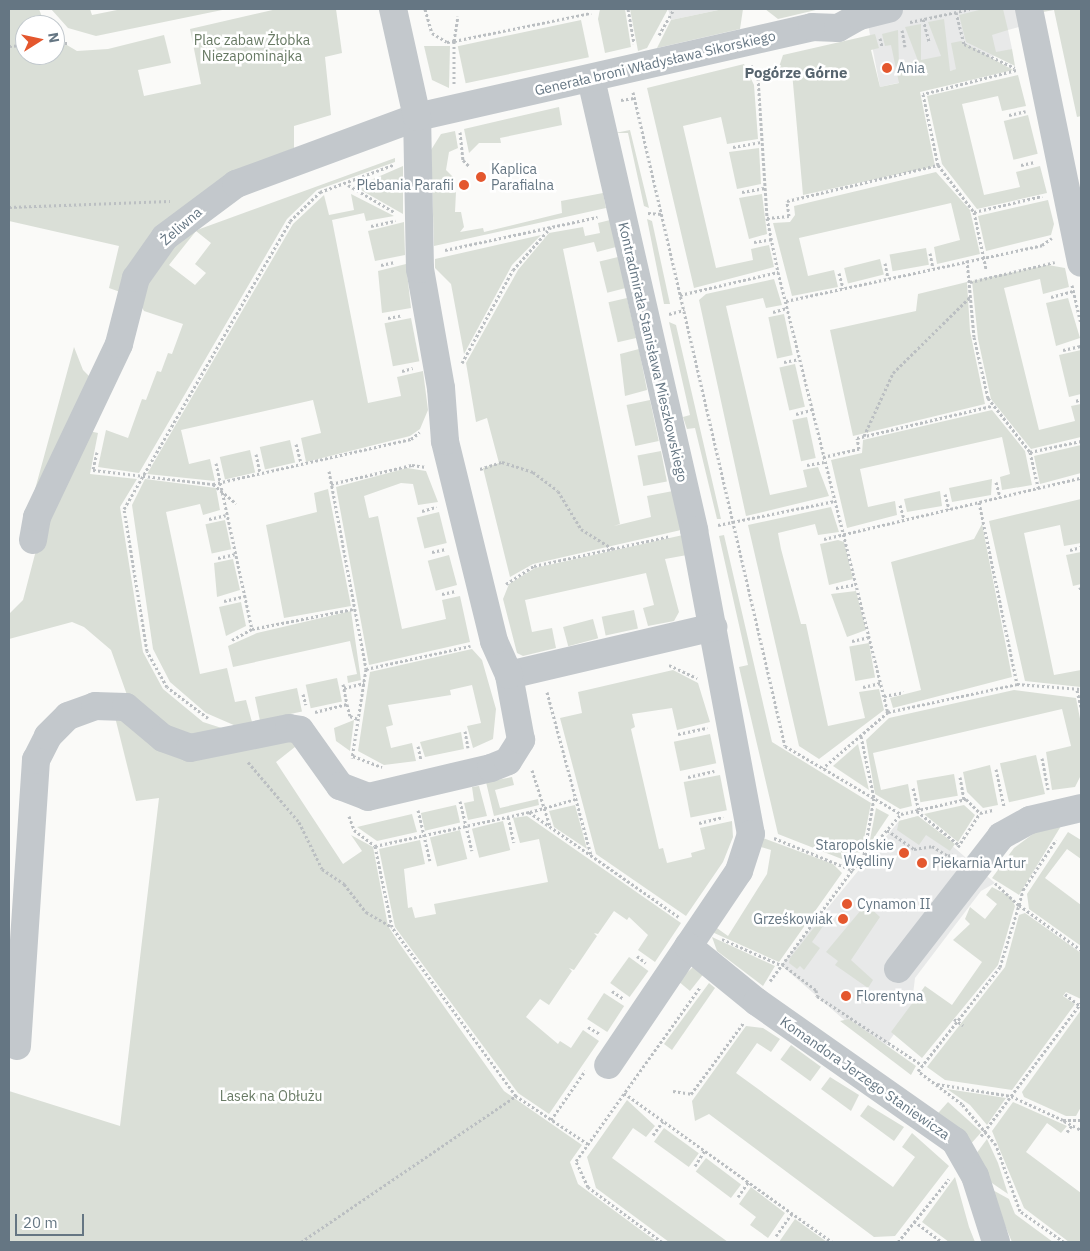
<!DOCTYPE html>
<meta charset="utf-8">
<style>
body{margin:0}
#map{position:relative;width:1090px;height:1251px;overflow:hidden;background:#fafaf8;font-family:"IBM Plex Sans",sans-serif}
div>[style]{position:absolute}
.built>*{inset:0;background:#e8e9e9}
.green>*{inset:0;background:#dadfd7;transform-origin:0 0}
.path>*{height:3px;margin-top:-1.5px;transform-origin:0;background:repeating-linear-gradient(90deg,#bbbfc2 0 2.5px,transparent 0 5px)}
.minor>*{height:28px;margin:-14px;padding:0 14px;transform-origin:14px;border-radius:14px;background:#c3c8cc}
.dots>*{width:14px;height:14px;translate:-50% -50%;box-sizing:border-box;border:2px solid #fff;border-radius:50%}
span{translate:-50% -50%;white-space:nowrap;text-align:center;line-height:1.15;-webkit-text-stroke:5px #fff;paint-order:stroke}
.park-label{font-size:14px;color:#687a64}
.street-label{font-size:14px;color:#657683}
.poi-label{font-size:14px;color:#657683}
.left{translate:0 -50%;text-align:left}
.right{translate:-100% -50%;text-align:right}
.neighbourhood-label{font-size:15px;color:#57646e;font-weight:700}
.frame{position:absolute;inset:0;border:10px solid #657683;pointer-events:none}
.north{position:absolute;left:15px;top:15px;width:50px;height:50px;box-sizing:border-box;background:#fff;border:1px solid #c1c8cd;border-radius:50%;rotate:80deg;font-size:14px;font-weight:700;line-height:20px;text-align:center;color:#657683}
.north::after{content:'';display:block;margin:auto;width:18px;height:22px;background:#e4572e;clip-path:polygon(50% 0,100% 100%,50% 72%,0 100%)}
.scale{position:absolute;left:15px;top:1214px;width:69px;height:22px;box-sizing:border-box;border:2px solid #657683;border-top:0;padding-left:6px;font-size:15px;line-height:18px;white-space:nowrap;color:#657683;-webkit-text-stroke:4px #fff;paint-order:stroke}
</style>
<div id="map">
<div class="built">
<i style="clip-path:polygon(668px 9px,723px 9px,671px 20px)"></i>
<i style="clip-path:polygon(865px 9px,1023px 9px,1026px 25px,1008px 30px,1012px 49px,954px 70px,880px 87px)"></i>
<i style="clip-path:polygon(918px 816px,995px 883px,981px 891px,915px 978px,911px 1011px,881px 1052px,781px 965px,899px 821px)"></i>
</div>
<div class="green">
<i style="clip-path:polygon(9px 9px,39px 9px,45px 25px,25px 25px,25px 55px,55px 55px,55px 38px,77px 51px,108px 49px,164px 35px,171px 63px,138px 70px,144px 96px,201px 84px,190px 29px,277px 9px,336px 9px,342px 53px,325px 57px,331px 115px,294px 126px,294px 148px,269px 159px,123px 293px,109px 288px,119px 246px,9px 221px)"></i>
<i style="clip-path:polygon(51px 9px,90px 9px,92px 15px,122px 9px,227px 9px,96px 36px,68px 28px)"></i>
<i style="clip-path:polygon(600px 9px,625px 9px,631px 47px,605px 53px,598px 19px)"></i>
<i style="clip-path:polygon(630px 9px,668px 9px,647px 48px,638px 51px)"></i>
<i style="clip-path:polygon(723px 9px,743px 9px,740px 29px,657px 48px,671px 20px)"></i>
<i style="clip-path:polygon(765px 9px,820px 9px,778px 19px)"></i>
<i style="clip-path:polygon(983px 9px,1003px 9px,1008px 30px,992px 35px,996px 52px,1012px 49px,1015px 66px,966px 42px,959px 15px)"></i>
<i style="clip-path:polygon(1043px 9px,1081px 9px,1081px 116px,1077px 117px,1054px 10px,1043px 12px)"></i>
<i style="clip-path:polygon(944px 19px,950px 71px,956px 69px,951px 43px,961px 41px,1013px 70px,920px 92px,935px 166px,803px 195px,792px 72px,778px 70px,783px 55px,875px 34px,879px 48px,871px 50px,880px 87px,899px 83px,891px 45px,885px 46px,882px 34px,898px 30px,899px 65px,918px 61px,905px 27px,921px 24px,921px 60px,941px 56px,928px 22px)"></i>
<i style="left:581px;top:20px;width:38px;height:126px;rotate:78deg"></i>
<i style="clip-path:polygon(424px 46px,450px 46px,449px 88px,432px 80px)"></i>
<i style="clip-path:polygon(744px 64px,754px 85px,758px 139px,727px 144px,721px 117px,683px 126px,716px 268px,753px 260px,751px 249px,769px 245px,774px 267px,694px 288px,647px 88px)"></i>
<i style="clip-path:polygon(1018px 75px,1026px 106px,1002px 111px,998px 96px,962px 104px,984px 195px,1020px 187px,1016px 172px,1040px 166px,1047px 193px,977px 209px,942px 164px,927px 96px)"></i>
<i style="clip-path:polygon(559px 107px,562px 125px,500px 138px,501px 143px,479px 143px,469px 153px,464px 129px)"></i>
<i style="left:1028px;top:115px;width:40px;height:25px;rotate:76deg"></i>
<i style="clip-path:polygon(630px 130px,649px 208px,644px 206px,628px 133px,615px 133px)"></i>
<i style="clip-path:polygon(455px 131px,458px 148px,449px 152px,446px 170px,454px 178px,450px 193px,456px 192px,455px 212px,461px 212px,464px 227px,460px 232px,483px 228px,484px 232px,562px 213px,561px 201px,603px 193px,606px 208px,434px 246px,431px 150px,441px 134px)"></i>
<i style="clip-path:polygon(759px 148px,761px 184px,737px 189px,729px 152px)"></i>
<i style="clip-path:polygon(evenodd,395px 158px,395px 162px,317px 190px,287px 219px,139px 473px,98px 467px,106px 430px,128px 438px,142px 399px,146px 400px,157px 371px,161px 372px,168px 353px,172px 354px,183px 324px,144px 311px,137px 299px,155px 256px,197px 230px,395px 158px,196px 231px,211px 243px,195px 264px,206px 273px,195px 285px,169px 265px,196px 231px)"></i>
<i style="clip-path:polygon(403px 166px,403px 214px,354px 186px,357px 186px)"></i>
<i style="clip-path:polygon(936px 172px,970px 210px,980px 254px,937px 264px,934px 247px,960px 240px,951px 203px,799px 238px,808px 276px,834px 270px,838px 287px,792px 296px,773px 223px,790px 222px,795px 215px,794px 206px)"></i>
<i style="clip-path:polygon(351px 194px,394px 216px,366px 221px,364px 213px,332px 220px,368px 403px,401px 396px,397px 377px,423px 371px,428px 410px,420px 429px,410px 436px,306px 462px,301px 438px,321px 433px,313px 400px,181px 430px,189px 464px,210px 459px,215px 481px,147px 474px,293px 224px,324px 195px,329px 215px,354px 210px)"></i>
<i style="clip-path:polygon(762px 194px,767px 234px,749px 239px,739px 198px)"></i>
<i style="clip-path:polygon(1048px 200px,1054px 224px,1051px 235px,986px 251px,978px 216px)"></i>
<i style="clip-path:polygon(647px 219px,652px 221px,670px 304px,664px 304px)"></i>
<i style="clip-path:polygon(610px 220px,616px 247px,597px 252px,594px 242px,563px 249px,620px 524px,614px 526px,651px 517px,647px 496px,673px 491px,681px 530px,533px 564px,510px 577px,483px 468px,499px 463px,487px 418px,476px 422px,466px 363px,518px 270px,549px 233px,583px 227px,585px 236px,600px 233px,598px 223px)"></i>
<i style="clip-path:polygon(404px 222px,405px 255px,375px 261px,368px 231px)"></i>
<i style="clip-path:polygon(541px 235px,512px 265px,464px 354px,451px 284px,435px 268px,435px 259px)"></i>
<i style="left:926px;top:248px;width:17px;height:37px;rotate:80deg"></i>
<i style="left:618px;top:257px;width:32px;height:19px;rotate:76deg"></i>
<i style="left:880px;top:259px;width:16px;height:37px;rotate:76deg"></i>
<i style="clip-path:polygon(406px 264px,411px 308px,382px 313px,378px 271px)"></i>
<i style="clip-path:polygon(1048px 265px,1065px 268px,1069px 287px,1043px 294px,1040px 279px,1004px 288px,1039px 430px,1075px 421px,1071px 406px,1081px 404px,1081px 437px,1031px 449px,991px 399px,978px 339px,972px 281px)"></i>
<i style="clip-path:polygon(774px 279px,782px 305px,766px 308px,763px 298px,726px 306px,770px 495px,807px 487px,803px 470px,818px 467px,829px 496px,746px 516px,699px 300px,706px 294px)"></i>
<i style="clip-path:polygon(967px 282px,970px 331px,985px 404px,853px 436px,830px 330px,916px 311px,918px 294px)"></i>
<i style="left:627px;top:298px;width:41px;height:19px;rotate:77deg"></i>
<i style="clip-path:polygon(1068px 298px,1080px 338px,1056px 346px,1046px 303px)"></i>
<i style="left:784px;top:314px;width:42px;height:16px;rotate:78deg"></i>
<i style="left:411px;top:318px;width:44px;height:27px;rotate:79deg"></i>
<i style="clip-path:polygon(669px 322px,676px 325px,721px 519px,717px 519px,695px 428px,687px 429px,683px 417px,690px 415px)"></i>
<i style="clip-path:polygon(74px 347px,83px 370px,92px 379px,31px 504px)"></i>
<i style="clip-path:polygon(639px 349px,647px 390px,625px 396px,620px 354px)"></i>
<i style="clip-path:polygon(1081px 350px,1081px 394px,1069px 397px,1059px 355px)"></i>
<i style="left:795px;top:364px;width:44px;height:16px;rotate:77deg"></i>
<i style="left:650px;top:400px;width:42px;height:24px;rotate:78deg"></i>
<i style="clip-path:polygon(992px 410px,1025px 451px,1032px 485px,1002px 490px,1000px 477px,1010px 474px,1002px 437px,860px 469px,868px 507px,895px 501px,897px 515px,847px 528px,831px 460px,862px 453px,863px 440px)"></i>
<i style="left:807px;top:417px;width:42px;height:15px;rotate:78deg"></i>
<i style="clip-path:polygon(89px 431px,98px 433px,90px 474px,137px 479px,120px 507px,143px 652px,163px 689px,203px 722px,234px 732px,208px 738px,175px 732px,127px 695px,111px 650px,84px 627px,72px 622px,9px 639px,9px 614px,23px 600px,46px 512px)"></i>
<i style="left:290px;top:440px;width:23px;height:31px;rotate:77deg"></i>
<i style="clip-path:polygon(1081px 445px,1081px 473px,1040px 484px,1034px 456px)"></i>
<i style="left:250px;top:450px;width:23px;height:31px;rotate:77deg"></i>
<i style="left:661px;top:451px;width:31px;height:24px;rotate:79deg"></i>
<i style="clip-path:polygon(407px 468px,426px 471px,438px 502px,418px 505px,413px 484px,401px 483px,364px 496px,369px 518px,378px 516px,402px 629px,446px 619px,442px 600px,460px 596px,470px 642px,369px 665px,336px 487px)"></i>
<i style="clip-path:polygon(145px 479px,216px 488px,220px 510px,203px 515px,200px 504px,166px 512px,200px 674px,227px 668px,235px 702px,246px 700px,252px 722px,236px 726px,206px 713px,170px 682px,153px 649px,132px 505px)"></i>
<i style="clip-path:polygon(992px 479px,991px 495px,952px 502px,949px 488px)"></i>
<i style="clip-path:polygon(328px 489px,351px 606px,284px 618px,266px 525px,317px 512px,314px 493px)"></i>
<i style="clip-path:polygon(940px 491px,942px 506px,907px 512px,904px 499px)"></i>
<i style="clip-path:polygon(1081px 499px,1081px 543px,1064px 546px,1060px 525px,1024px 533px,1054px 675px,1081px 670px,1081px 687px,1025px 681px,989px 521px)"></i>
<i style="clip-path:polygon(831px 507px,839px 532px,818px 535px,815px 524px,778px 533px,781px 549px,801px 624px,806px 624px,828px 726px,865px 718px,859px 692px,879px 689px,884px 710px,819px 759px,799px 746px,748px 525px)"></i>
<i style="left:439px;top:512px;width:32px;height:23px;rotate:76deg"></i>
<i style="left:225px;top:520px;width:30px;height:20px;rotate:78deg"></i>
<i style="clip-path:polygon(982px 524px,1012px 677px,893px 708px,890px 698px,921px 690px,891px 562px,974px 539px)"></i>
<i style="clip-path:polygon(683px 535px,687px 555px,665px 559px,679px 612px,674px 621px,648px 626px,643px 608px,654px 605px,646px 573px,525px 600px,532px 632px,552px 628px,556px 648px,523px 656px,517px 653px,503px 599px,509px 584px,535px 568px)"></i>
<i style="clip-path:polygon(724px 535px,772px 742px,871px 803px,862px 849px,852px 863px,778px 834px,739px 667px,748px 665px,719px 536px)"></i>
<i style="clip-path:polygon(838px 540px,844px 542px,853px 579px,829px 585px,820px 544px)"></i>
<i style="clip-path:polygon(1081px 552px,1081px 584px,1073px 586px,1066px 555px)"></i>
<i style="left:449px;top:555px;width:31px;height:22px;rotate:75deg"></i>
<i style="clip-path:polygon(233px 559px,240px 590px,217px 597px,214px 563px)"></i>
<i style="clip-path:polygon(856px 591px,866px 630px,847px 637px,831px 594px)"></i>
<i style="clip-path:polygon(241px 602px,246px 626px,226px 636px,219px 607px)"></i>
<i style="left:634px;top:610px;width:19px;height:33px;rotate:78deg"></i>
<i style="clip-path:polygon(351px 611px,361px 680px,348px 683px,347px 676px,357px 674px,350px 641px,233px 667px,228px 646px,257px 633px)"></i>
<i style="left:593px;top:619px;width:20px;height:31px;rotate:75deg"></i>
<i style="left:869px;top:643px;width:35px;height:20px;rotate:80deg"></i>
<i style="clip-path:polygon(472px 649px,482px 660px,496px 709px,493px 739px,473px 748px,467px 726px,481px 723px,472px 685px,450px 690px,451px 695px,388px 705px,393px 725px,386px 727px,391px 748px,412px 743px,416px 761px,384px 765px,358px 751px,370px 672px)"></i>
<i style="clip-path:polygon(673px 670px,698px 683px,710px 722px,677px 730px,672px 708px,632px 714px,635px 727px,631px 729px,659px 849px,663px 848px,667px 863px,692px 857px,691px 853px,705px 849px,700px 828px,732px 821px,733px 837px,723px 862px,686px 916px,596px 854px,560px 718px,582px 713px,578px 692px)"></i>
<i style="left:337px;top:678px;width:24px;height:32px;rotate:78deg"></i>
<i style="left:297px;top:688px;width:24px;height:43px;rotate:78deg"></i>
<i style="clip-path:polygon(1014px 690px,1076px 698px,1081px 724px,1081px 775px,1075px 787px,1052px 790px,1046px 752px,1071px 746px,1062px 709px,873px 753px,881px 790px,908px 784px,912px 806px,900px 809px,875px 794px,866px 740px,889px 718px)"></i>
<i style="clip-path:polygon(115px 717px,135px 723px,154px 742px,290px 738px,300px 743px,276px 762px,343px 864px,362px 851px,351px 835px,373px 847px,388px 926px,399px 943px,504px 1091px,582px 1145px,570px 1162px,578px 1184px,657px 1242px,9px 1242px,9px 1091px,120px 1126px,159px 798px,136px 801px)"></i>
<i style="clip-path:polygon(354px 720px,350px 751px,336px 741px,334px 728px)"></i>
<i style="clip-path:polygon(461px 732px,464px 749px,425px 757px,420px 742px)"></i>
<i style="left:710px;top:734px;width:30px;height:37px;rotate:78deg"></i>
<i style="clip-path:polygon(858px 744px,869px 790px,833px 766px)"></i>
<i style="left:1036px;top:755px;width:40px;height:37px;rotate:77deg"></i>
<i style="clip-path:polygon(990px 765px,998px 805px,983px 808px,967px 792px,963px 772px)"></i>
<i style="left:954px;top:774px;width:22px;height:38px;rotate:80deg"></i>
<i style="left:720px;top:775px;width:36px;height:37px;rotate:79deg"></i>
<i style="clip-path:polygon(512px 777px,514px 785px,495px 790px,500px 808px,538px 799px,539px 805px,494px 816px,486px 782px)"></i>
<i style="clip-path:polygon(479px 786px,487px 816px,468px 820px,464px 803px,474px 801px,472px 787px)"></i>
<i style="left:456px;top:805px;width:18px;height:36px;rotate:77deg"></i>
<i style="clip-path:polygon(575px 805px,587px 849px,554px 827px,549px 811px)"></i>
<i style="clip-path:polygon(964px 805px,975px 815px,958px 842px,924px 814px)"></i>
<i style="clip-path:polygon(876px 808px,889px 815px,869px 845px)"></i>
<i style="clip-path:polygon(412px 814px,417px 832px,377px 841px,357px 827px)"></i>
<i style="clip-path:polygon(527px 816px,681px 923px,655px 962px,638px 950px,648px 935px,629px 917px,627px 920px,614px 911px,598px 934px,594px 933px,597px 936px,574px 970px,569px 968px,572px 971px,549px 1005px,540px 999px,526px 1017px,558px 1044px,560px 1041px,571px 1048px,583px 1030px,599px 1041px,549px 1114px,518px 1093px,395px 927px,379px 849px,420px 840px,425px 864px,404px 869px,408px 908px,412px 907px,415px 918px,436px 914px,434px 904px,548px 882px,539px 839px,520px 843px,513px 818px)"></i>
<i style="clip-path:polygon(918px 816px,955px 844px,950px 851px,926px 835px,919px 845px,897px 830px,899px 821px)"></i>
<i style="left:503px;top:821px;width:30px;height:32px;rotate:76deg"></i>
<i style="clip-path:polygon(1061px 826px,1019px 895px,992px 878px,1014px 848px,1037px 831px)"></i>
<i style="left:460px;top:830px;width:30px;height:31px;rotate:76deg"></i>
<i style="clip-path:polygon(1068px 832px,1081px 840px,1081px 859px,1067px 849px,1045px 878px,1081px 905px,1081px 946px,1029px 909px,1027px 894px)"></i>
<i style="clip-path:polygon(763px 838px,833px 864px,842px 873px,779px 962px,712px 932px,714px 926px,728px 936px,767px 874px,771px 850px,761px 847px)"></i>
<i style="clip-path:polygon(992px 887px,1011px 897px,1015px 906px,998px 965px,922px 1058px,891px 1032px,925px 986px,952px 1005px,982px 962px,953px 940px,970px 924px,965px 919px,970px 907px,985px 919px,997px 904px,986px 895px)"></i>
<i style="clip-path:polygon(866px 904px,880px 917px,851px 960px,873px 980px,868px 988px,835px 965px,838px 961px,826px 952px)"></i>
<i style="clip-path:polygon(1025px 913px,1081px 953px,1081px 999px,1066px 992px,1063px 996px,1075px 1004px,1012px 1090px,945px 1080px,927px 1067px,1005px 967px,1019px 915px)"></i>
<i style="clip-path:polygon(824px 915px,828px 919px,812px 942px,820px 948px,804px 970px,800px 966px,797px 969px,789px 963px,790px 958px)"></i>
<i style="clip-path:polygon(712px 937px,775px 966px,763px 986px,717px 951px)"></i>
<i style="left:629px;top:957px;width:24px;height:32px;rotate:36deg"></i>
<i style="clip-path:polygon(693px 967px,705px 972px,690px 991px,678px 981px)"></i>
<i style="clip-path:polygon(709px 983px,715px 988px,672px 1050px,664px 1044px)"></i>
<i style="left:604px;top:993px;width:24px;height:31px;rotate:33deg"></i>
<i style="clip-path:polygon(1081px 1010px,1081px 1107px,1076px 1116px,1066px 1116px,1024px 1097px,1022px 1092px)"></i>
<i style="clip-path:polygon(849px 1019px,916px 1066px,911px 1075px,840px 1021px)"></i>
<i style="clip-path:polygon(746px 1026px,763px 1028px,780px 1039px,771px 1052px,757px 1043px,736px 1073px,893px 1187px,915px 1157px,902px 1147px,912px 1133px,949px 1166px,895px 1236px,874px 1237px,709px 1114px,695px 1121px,692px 1101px)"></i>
<i style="left:791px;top:1045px;width:37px;height:18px;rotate:36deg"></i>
<i style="clip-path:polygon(830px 1077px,859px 1095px,851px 1111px,821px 1089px)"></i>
<i style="clip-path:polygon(947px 1089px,1006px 1098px,987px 1125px,970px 1105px)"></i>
<i style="clip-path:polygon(627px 1100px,655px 1126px,646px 1137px,633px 1128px,612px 1158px,728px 1242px,669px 1242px,596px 1188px,587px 1157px)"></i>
<i style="left:948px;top:1102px;width:45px;height:16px;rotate:42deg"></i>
<i style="clip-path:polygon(1013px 1102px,1067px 1126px,1061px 1133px,1047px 1123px,1026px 1152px,1081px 1193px,1081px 1242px,1069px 1242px,1024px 1208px,992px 1131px)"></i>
<i style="clip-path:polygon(868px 1105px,904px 1127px,894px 1141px,860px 1116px)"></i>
<i style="left:664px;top:1128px;width:43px;height:17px;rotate:36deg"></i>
<i style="clip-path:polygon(987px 1139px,998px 1163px,1008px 1194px,989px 1181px,976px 1154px)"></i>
<i style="left:706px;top:1158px;width:44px;height:17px;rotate:37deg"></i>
<i style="clip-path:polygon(955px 1177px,969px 1227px,975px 1242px,949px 1242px,922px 1222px)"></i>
<i style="clip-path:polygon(751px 1187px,785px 1213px,768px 1238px,750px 1225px,756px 1217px,739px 1204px)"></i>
<i style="clip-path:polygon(989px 1188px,1009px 1199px,1015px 1214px,1053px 1242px,1012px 1242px)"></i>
<i style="clip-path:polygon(795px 1219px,827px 1242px,779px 1242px)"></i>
</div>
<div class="path">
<i style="left:425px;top:9px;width:25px;rotate:74deg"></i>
<i style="left:432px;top:33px;width:17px;rotate:31deg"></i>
<i style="left:447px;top:42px;width:7px;rotate:-8deg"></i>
<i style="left:454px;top:41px;width:25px;rotate:-81deg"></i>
<i style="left:628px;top:9px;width:35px;rotate:80deg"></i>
<i style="left:956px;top:12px;width:33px;rotate:76deg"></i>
<i style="left:964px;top:44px;width:56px;rotate:25.2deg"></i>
<i style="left:923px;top:19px;width:23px;rotate:75deg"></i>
<i style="left:910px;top:22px;width:61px;rotate:-12.2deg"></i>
<i style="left:902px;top:30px;width:17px;rotate:80deg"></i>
<i style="left:659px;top:35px;width:30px;rotate:-60deg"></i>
<i style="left:880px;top:38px;width:9px;rotate:77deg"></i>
<i style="left:55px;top:43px;width:15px"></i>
<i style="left:9px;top:46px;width:16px;rotate:-4deg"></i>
<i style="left:751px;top:65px;width:15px;rotate:62deg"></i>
<i style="left:758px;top:78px;width:140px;rotate:86.3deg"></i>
<i style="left:767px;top:218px;width:55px;rotate:78.5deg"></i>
<i style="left:778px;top:272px;width:454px;rotate:76deg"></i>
<i style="left:888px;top:712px;width:86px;rotate:139.3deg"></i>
<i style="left:1016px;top:70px;width:96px;rotate:165.5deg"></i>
<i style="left:923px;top:94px;width:73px;rotate:78.1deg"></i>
<i style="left:938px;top:165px;width:59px;rotate:52.5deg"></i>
<i style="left:974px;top:212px;width:70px;rotate:-13.2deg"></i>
<i style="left:454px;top:84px;width:43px;rotate:-90deg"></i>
<i style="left:454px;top:41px;width:140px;rotate:-11.6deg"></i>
<i style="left:633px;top:92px;width:671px;rotate:76.92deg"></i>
<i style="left:785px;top:746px;width:134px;rotate:30.4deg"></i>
<i style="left:901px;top:814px;width:67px;rotate:-13deg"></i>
<i style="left:966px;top:799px;width:20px;rotate:45deg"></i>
<i style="left:980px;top:813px;width:13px;rotate:-13deg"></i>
<i style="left:621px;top:100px;width:13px;rotate:-9deg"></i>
<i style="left:1009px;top:115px;width:17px;rotate:-13deg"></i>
<i style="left:460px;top:132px;width:28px;rotate:84deg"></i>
<i style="left:463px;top:160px;width:8px;rotate:45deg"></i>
<i style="left:733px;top:147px;width:28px;rotate:-10deg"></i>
<i style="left:1021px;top:165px;width:14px;rotate:-12deg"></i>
<i style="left:348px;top:185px;width:53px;rotate:30.4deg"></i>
<i style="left:742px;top:192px;width:23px;rotate:-10deg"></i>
<i style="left:9px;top:207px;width:161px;rotate:-2.1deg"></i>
<i style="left:974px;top:212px;width:58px;rotate:78.1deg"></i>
<i style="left:648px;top:213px;width:14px;rotate:4deg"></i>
<i style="left:767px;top:218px;width:22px;rotate:-5deg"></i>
<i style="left:789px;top:216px;width:15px;rotate:-98deg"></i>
<i style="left:787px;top:201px;width:155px;rotate:-13.4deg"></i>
<i style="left:371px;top:226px;width:25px;rotate:-12deg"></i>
<i style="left:754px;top:242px;width:18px;rotate:-9deg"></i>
<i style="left:445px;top:250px;width:156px;rotate:-12.2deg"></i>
<i style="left:930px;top:253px;width:15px;rotate:79deg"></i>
<i style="left:967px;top:260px;width:77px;rotate:84.8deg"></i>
<i style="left:974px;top:337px;width:63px;rotate:77.1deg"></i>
<i style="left:988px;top:398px;width:68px;rotate:52.1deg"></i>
<i style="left:1030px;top:452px;width:37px;rotate:77deg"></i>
<i style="left:885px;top:263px;width:15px;rotate:79deg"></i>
<i style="left:381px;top:265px;width:14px;rotate:-12deg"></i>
<i style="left:839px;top:273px;width:16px;rotate:75deg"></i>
<i style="left:970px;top:282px;width:87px;rotate:-13.2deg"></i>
<i style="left:1072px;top:285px;width:39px;rotate:77deg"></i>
<i style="left:680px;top:295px;width:101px;rotate:-13.2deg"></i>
<i style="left:1051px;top:297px;width:24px;rotate:-15deg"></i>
<i style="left:786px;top:301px;width:262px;rotate:-12.3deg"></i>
<i style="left:1042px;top:245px;width:12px;rotate:-35deg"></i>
<i style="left:773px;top:312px;width:15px;rotate:-16deg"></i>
<i style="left:669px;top:314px;width:16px;rotate:-15deg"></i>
<i style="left:388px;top:318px;width:15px;rotate:-11deg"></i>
<i style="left:1063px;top:350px;width:18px;rotate:-13deg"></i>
<i style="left:784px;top:362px;width:15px;rotate:-11deg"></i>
<i style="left:462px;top:363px;width:106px;rotate:-61.3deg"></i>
<i style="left:513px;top:270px;width:57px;rotate:-48.5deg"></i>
<i style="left:402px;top:371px;width:11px;rotate:-15deg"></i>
<i style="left:1076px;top:401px;width:5px;rotate:-22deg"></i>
<i style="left:796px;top:414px;width:16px;rotate:-15deg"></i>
<i style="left:864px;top:436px;width:69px;rotate:-65.3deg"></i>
<i style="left:893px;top:373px;width:108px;rotate:-44.6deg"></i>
<i style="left:296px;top:444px;width:20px;rotate:75deg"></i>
<i style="left:97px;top:452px;width:18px;rotate:103deg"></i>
<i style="left:93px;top:470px;width:121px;rotate:6.7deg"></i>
<i style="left:213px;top:484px;width:30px;rotate:40deg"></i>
<i style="left:1030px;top:452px;width:52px;rotate:-12.2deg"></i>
<i style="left:256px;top:454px;width:19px;rotate:78deg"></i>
<i style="left:823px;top:457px;width:37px;rotate:-13deg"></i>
<i style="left:859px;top:449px;width:11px;rotate:-100deg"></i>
<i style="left:857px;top:438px;width:138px;rotate:-13.4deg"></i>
<i style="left:216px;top:463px;width:170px;rotate:77.8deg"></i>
<i style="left:252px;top:629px;width:103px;rotate:-11.2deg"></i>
<i style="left:807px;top:465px;width:17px;rotate:-10deg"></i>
<i style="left:480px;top:469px;width:23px;rotate:-18deg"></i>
<i style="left:502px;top:462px;width:33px;rotate:18deg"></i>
<i style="left:533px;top:472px;width:31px;rotate:37deg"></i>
<i style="left:558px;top:491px;width:44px;rotate:58.8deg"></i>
<i style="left:581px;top:529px;width:38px;rotate:32deg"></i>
<i style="left:329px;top:471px;width:201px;rotate:79.4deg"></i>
<i style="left:366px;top:669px;width:90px;rotate:98.9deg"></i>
<i style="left:996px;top:482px;width:16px;rotate:75deg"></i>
<i style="left:213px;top:484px;width:203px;rotate:-12.8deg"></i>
<i style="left:411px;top:439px;width:11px;rotate:-38deg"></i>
<i style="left:331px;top:484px;width:83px;rotate:-13.2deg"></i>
<i style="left:412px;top:465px;width:14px;rotate:8deg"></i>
<i style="left:945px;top:494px;width:16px;rotate:75deg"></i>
<i style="left:979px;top:502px;width:186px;rotate:78.2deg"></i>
<i style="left:900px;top:505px;width:15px;rotate:74deg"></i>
<i style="left:422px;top:511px;width:15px;rotate:-16deg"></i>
<i style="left:209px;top:519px;width:17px;rotate:-13deg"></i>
<i style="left:718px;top:525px;width:119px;rotate:-11.6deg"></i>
<i style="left:824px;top:539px;width:264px;rotate:-13.4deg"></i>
<i style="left:1070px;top:550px;width:11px;rotate:-15deg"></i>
<i style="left:432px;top:552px;width:14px;rotate:-12deg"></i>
<i style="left:218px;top:558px;width:17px;rotate:-13deg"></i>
<i style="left:506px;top:584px;width:33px;rotate:-33deg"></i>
<i style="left:534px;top:566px;width:139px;rotate:-12.4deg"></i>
<i style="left:836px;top:588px;width:20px;rotate:-11deg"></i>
<i style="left:1079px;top:589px;width:2px;rotate:-27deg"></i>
<i style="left:442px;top:594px;width:14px;rotate:-12deg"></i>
<i style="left:224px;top:601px;width:22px;rotate:-13deg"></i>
<i style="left:232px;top:640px;width:23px;rotate:-29deg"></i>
<i style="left:852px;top:641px;width:18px;rotate:-13deg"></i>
<i style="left:669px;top:665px;width:31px;rotate:25deg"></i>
<i style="left:366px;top:669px;width:107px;rotate:-12.5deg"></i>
<i style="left:343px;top:684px;width:20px;rotate:79deg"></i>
<i style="left:863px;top:687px;width:18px;rotate:-13deg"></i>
<i style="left:344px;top:688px;width:21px;rotate:-14deg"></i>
<i style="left:1077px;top:690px;width:17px;rotate:77deg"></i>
<i style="left:547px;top:692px;width:169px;rotate:74.9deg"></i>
<i style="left:303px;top:694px;width:11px;rotate:75deg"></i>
<i style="left:884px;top:696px;width:20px;rotate:-11deg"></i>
<i style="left:315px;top:712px;width:33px;rotate:-14deg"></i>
<i style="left:347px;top:704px;width:12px;rotate:76deg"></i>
<i style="left:350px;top:716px;width:9px;rotate:21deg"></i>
<i style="left:888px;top:712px;width:132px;rotate:-12.2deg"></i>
<i style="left:1017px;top:684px;width:64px;rotate:4.5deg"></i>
<i style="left:208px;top:718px;width:51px;rotate:-142.9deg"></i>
<i style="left:167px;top:687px;width:41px;rotate:-119.1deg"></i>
<i style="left:147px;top:651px;width:144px;rotate:-99.2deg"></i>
<i style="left:124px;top:509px;width:332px;rotate:-60deg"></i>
<i style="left:290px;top:221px;width:42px;rotate:-44deg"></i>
<i style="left:320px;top:192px;width:78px;rotate:-20.3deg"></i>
<i style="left:465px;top:731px;width:17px;rotate:80deg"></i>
<i style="left:678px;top:734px;width:30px;rotate:-12deg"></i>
<i style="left:861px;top:736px;width:63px;rotate:78.2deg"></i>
<i style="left:874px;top:798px;width:58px;rotate:100deg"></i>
<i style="left:418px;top:746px;width:14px;rotate:78deg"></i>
<i style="left:353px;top:756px;width:31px;rotate:21deg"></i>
<i style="left:1042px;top:758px;width:32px;rotate:79deg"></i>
<i style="left:248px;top:762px;width:79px;rotate:49.6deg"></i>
<i style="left:299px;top:822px;width:52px;rotate:63.9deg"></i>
<i style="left:322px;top:869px;width:27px;rotate:34deg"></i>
<i style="left:344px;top:884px;width:36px;rotate:52deg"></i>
<i style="left:366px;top:912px;width:30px;rotate:30deg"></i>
<i style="left:996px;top:769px;width:39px;rotate:78deg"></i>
<i style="left:532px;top:770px;width:59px;rotate:72.2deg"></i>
<i style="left:688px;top:777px;width:27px;rotate:-13deg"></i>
<i style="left:960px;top:777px;width:23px;rotate:80deg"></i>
<i style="left:913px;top:788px;width:23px;rotate:75deg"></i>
<i style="left:460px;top:801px;width:51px;rotate:76.5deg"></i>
<i style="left:418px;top:810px;width:52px;rotate:76.8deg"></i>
<i style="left:917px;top:811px;width:54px;rotate:39deg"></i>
<i style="left:530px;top:812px;width:48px;rotate:-15.8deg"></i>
<i style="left:349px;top:816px;width:15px;rotate:70deg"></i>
<i style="left:354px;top:830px;width:26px;rotate:37deg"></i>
<i style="left:508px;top:817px;width:26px;rotate:77deg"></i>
<i style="left:699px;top:823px;width:25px;rotate:-14deg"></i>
<i style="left:887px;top:830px;width:33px;rotate:35deg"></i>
<i style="left:914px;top:849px;width:18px;rotate:-9deg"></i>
<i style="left:932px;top:846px;width:19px;rotate:32deg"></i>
<i style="left:948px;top:856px;width:5px;rotate:-22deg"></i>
<i style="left:774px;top:838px;width:84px;rotate:22.3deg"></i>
<i style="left:958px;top:847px;width:40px;rotate:-57.1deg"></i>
<i style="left:995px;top:883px;width:33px;rotate:43deg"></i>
<i style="left:1019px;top:905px;width:16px;rotate:-75deg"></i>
<i style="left:1023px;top:890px;width:60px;rotate:-56.6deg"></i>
<i style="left:722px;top:939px;width:64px;rotate:23.8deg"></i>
<i style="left:637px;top:956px;width:11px;rotate:38deg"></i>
<i style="left:782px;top:964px;width:43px;rotate:37.4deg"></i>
<i style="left:816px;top:990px;width:6px;rotate:81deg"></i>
<i style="left:817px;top:996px;width:126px;rotate:33.3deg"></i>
<i style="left:770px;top:981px;width:138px;rotate:-53.5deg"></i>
<i style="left:852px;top:870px;width:74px;rotate:-48.8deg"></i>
<i style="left:612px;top:991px;width:14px;rotate:34deg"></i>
<i style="left:1065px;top:994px;width:18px;rotate:38deg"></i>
<i style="left:954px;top:1019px;width:11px;rotate:34deg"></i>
<i style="left:588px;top:1027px;width:14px;rotate:30deg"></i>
<i style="left:937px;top:1084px;width:75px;rotate:9.2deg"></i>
<i style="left:1011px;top:1096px;width:57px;rotate:24.8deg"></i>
<i style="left:1063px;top:1120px;width:17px"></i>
<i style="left:673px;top:1091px;width:18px;rotate:9deg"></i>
<i style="left:691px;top:1094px;width:89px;rotate:-53.6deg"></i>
<i style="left:624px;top:1093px;width:256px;rotate:35.6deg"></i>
<i style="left:551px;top:1120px;width:60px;rotate:-55.2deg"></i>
<i style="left:1064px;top:1121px;width:19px;rotate:28deg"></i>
<i style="left:1067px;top:1132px;width:9px;rotate:-54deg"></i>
<i style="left:653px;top:1135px;width:17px;rotate:-54deg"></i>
<i style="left:981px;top:1136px;width:166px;rotate:-53.1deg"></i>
<i style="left:588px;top:1144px;width:87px;rotate:-146.3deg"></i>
<i style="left:516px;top:1096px;width:210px;rotate:-126.3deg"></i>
<i style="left:392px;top:927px;width:83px;rotate:-101.9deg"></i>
<i style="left:375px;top:846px;width:158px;rotate:-12.4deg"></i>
<i style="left:529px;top:812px;width:183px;rotate:35deg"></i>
<i style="left:695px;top:1166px;width:19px;rotate:-58deg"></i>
<i style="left:738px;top:1197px;width:18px;rotate:-56deg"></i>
<i style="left:914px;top:1221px;width:35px;rotate:37deg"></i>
<i style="left:776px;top:1236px;width:28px;rotate:-55deg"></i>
<i style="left:301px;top:1242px;width:260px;rotate:-34.2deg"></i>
<i style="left:662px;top:1242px;width:92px;rotate:-143.4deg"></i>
<i style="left:588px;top:1187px;width:29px;rotate:-115deg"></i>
<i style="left:576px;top:1161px;width:214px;rotate:-54.5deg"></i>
<i style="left:898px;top:1242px;width:81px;rotate:-51deg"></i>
<i style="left:1064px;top:1242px;width:54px;rotate:-144.8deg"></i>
<i style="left:1020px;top:1211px;width:70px;rotate:-110deg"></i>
<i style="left:996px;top:1145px;width:53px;rotate:-129.7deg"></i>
<i style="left:962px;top:1104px;width:55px;rotate:-143.1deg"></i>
<i style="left:918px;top:1071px;width:132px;rotate:-51.7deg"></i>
<i style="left:1000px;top:967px;width:65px;rotate:-73deg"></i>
<i style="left:1019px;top:905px;width:77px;rotate:36deg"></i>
</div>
<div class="minor">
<i style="left:1029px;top:9px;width:259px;rotate:78.4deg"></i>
<i style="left:591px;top:79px;width:463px;rotate:77.1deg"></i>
<i style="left:694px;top:530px;width:309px;rotate:79.4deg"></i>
<i style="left:751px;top:834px;width:39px;rotate:108deg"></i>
<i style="left:739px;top:871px;width:234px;rotate:124deg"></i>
<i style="left:33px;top:540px;width:23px;rotate:-80deg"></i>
<i style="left:37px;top:517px;width:191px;rotate:-64.6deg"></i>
<i style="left:119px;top:344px;width:68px;rotate:-75.6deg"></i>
<i style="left:136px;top:278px;width:50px;rotate:-54.7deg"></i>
<i style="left:165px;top:237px;width:89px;rotate:-36.7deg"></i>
<i style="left:236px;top:184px;width:193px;rotate:-20.3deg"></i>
<i style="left:417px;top:117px;width:405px;rotate:-12.8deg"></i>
<i style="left:812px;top:27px;width:26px;rotate:2deg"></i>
<i style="left:838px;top:28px;width:25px;rotate:-29deg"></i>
<i style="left:860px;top:16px;width:30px;rotate:-14deg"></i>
<i style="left:509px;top:675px;width:210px;rotate:-13.2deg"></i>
<i style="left:688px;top:946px;width:89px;rotate:39.1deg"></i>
<i style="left:757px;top:1002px;width:242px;rotate:35.1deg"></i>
<i style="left:955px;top:1141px;width:40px;rotate:60.3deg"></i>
<i style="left:975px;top:1176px;width:69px;rotate:72.3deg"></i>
<i style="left:898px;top:969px;width:168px;rotate:-52.2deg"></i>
<i style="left:1001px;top:836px;width:33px;rotate:-29deg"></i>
<i style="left:1030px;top:820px;width:52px;rotate:-13.2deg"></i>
<i style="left:17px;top:1046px;width:287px;rotate:-86.2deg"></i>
<i style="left:36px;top:760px;width:27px;rotate:-63deg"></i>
<i style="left:48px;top:736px;width:28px;rotate:-45deg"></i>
<i style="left:68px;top:716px;width:29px;rotate:-20deg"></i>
<i style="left:95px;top:706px;width:31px;rotate:2deg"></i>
<i style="left:126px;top:707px;width:48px;rotate:40deg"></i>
<i style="left:163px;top:738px;width:29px;rotate:20deg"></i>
<i style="left:190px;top:748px;width:101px;rotate:-11.4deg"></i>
<i style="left:289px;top:728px;width:11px;rotate:10deg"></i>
<i style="left:300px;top:730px;width:69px;rotate:54.5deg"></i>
<i style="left:340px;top:786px;width:30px;rotate:21deg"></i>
<i style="left:368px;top:797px;width:126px;rotate:-13.3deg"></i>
<i style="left:491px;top:768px;width:18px;rotate:-22deg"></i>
<i style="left:508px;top:761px;width:25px;rotate:-58deg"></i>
<i style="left:521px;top:740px;width:66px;rotate:-100.5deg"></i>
<i style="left:509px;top:675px;width:37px;rotate:-114deg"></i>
<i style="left:494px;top:641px;width:206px;rotate:-103.8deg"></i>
<i style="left:445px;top:441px;width:53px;rotate:-94.3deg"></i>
<i style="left:441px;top:388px;width:121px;rotate:-100deg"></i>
<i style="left:420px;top:269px;width:152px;rotate:-91.1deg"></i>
<i style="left:417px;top:117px;width:111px;rotate:-102.5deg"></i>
</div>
<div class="dots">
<i style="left:887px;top:68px;background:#e4572e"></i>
<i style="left:481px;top:177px;background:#e4572e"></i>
<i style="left:464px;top:185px;background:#e4572e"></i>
<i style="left:904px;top:853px;background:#e4572e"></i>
<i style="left:922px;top:863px;background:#e4572e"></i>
<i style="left:847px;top:904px;background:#e4572e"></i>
<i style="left:843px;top:919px;background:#e4572e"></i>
<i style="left:846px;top:996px;background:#e4572e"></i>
</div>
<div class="park-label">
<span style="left:252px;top:48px">Plac zabaw Żłobka<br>Niezapominajka</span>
<span style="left:271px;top:1096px">Lasek na Obłużu</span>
</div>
<div class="street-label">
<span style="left:655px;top:63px;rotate:-13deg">Generała broni Władysława Sikorskiego</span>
<span style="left:181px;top:226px;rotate:-41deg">Żeliwna</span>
<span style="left:653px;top:352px;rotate:77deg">Kontradmirała Stanisława Mieszkowskiego</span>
<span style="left:865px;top:1078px;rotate:35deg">Komandora Jerzego Staniewicza</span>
</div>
<div class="poi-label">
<span class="left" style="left:897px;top:68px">Ania</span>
<span class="left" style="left:491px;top:177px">Kaplica<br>Parafialna</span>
<span class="right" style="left:454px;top:185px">Plebania Parafii</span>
<span class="right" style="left:894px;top:853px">Staropolskie<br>Wędliny</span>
<span class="left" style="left:932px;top:863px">Piekarnia Artur</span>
<span class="left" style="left:857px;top:904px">Cynamon II</span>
<span class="right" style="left:833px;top:919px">Grześkowiak</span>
<span class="left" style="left:856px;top:996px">Florentyna</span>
</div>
<div class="neighbourhood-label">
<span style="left:796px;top:73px">Pogórze Górne</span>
</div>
<div class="frame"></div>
<div class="north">N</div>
<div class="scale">20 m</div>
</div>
